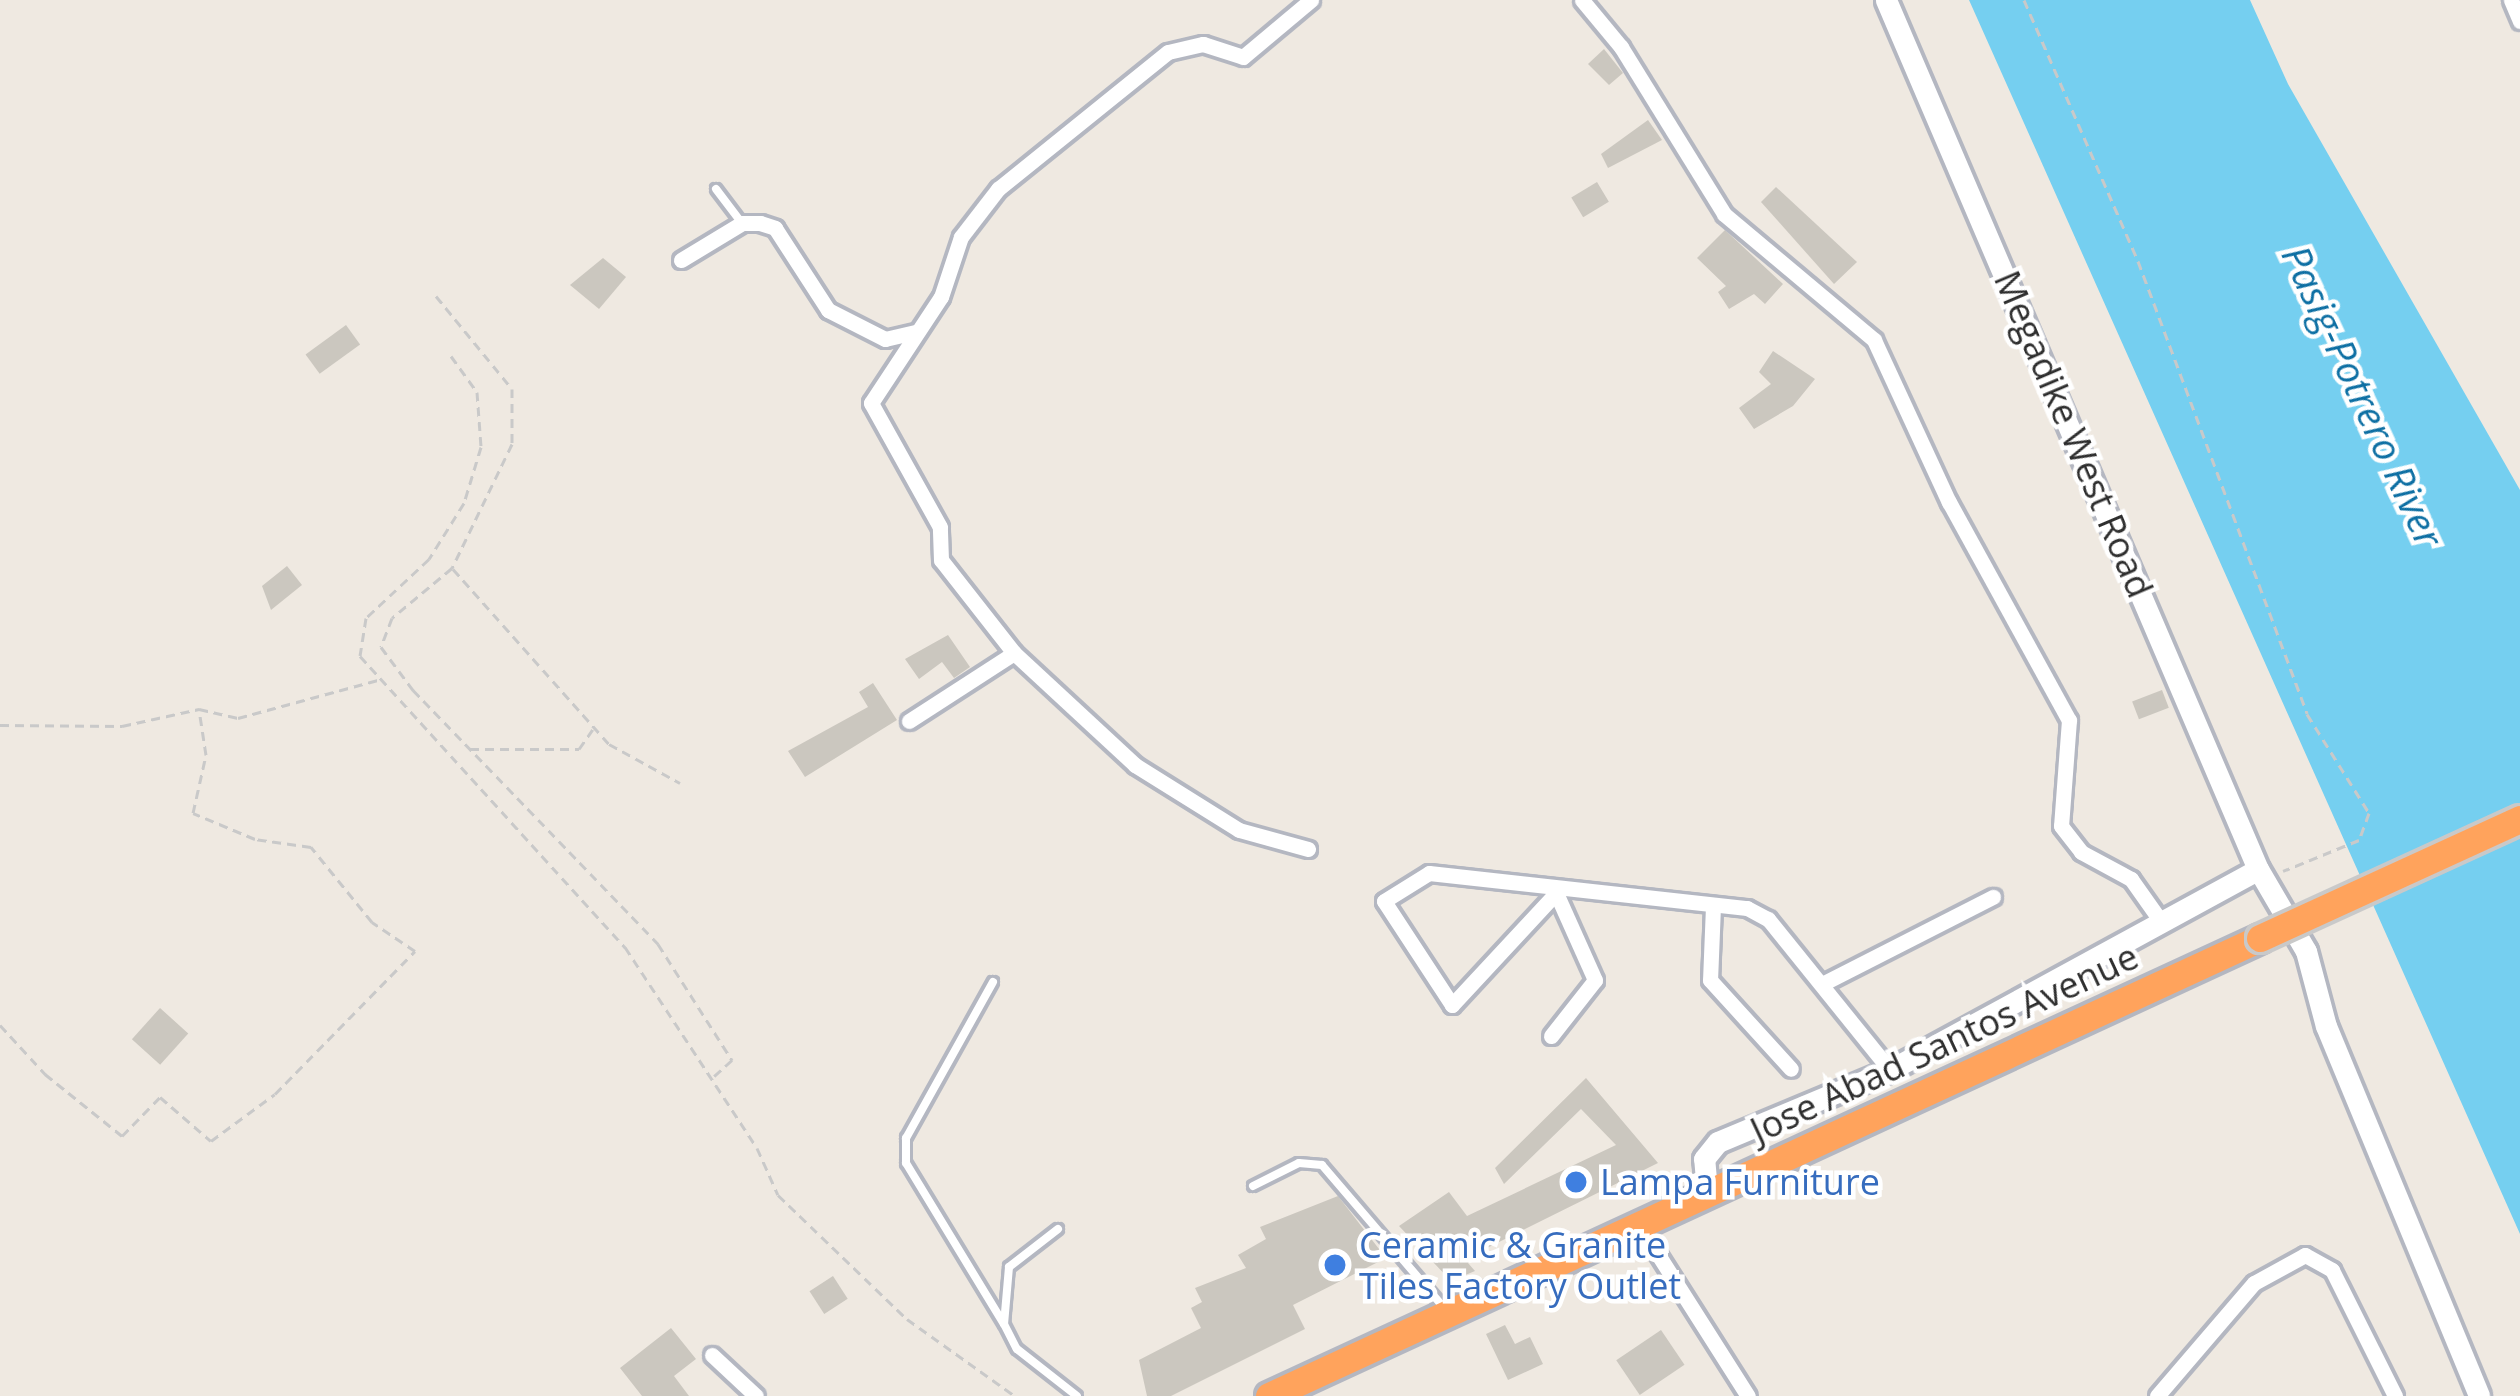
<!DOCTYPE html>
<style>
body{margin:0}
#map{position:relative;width:2520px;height:1396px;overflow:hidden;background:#efe9e1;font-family:"Open Sans",sans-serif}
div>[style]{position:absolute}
.water>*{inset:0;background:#75cff0}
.building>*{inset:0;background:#cbc7bf;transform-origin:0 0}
.path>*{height:3px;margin-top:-1.5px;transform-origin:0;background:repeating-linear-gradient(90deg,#c9c9c9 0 9px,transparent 0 15px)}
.roads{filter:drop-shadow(3px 0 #b4b7c1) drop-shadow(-3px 0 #b4b7c1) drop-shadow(0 3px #b4b7c1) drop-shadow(0 -3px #b4b7c1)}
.lane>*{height:8px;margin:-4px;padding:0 4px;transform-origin:4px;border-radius:4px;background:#fff}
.street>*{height:15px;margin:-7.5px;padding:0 7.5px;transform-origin:7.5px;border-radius:7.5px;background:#fff}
.secondary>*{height:21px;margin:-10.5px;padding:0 10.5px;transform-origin:10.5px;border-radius:10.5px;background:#fff}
.highway>*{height:27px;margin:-13.5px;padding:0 13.5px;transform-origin:13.5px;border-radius:13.5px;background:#ffa35c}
.bridges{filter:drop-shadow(3px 0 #c9c9c9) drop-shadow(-3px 0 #c9c9c9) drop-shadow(0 3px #c9c9c9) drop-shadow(0 -3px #c9c9c9)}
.highway-bridge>*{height:27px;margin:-13.5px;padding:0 13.5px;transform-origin:13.5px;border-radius:13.5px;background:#ffa35c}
.dots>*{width:33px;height:33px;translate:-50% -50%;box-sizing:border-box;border:6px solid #fff;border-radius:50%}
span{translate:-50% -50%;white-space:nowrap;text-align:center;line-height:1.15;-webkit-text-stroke:9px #fff;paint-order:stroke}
.street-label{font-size:36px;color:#2e2e2e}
.shop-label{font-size:36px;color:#366cbe}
.left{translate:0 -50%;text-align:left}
.water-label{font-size:39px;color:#0d6fa3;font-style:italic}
</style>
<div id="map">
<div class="water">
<i style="clip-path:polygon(1969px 0,2250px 0,2288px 84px,2520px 490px,2520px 1234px)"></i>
</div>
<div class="building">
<i style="clip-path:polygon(1604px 49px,1623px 73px,1609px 85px,1588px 64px)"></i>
<i style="clip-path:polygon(1648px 120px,1662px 140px,1608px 168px,1601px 154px)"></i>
<i style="left:1597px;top:182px;width:23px;height:30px;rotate:59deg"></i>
<i style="clip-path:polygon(1776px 187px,1857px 262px,1834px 284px,1761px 202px)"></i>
<i style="clip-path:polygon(1725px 230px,1783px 284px,1765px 304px,1754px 294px,1729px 309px,1718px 292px,1726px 286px,1697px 258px)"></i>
<i style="clip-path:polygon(603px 258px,626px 277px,599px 309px,570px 285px)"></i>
<i style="left:346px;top:325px;width:24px;height:50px;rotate:54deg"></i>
<i style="clip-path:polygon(1773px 351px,1815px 379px,1793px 406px,1754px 429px,1739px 408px,1771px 384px,1759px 372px)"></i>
<i style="clip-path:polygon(287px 566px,302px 585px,271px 610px,262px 586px)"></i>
<i style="clip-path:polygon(948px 635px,970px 667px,954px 678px,942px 662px,919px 679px,905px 659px)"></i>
<i style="clip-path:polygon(873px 683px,897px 720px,805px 777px,788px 751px,868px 707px,859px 692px)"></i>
<i style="left:2162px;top:690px;width:19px;height:32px;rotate:69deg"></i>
<i style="left:160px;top:1008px;width:38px;height:42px;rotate:42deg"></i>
<i style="clip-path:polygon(1586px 1078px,1658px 1163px,1487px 1248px,1468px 1263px,1475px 1271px,1451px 1281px,1399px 1226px,1449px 1192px,1467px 1216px,1616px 1145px,1581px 1109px,1504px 1184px,1495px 1168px)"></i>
<i style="clip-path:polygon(1338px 1196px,1386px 1258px,1293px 1305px,1305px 1329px,1171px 1396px,1147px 1396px,1139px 1360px,1201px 1328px,1191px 1308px,1202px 1302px,1195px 1288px,1246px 1268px,1238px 1255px,1266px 1239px,1260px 1227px)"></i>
<i style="left:833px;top:1276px;width:27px;height:28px;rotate:57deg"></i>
<i style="clip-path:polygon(1505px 1325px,1515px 1344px,1530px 1337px,1543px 1364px,1508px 1380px,1486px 1334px)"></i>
<i style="clip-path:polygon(671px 1328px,696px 1359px,674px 1376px,689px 1396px,642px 1396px,620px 1368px)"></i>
<i style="left:1661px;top:1330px;width:42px;height:54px;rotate:56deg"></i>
</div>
<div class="path">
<i style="left:2024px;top:0;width:285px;rotate:66.4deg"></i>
<i style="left:2138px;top:261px;width:483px;rotate:69.5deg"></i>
<i style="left:2307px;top:714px;width:117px;rotate:57.9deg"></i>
<i style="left:2369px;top:813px;width:29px;rotate:110deg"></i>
<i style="left:2359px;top:840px;width:82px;rotate:157.8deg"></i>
<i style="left:436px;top:296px;width:120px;rotate:50.7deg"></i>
<i style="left:512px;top:389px;width:55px;rotate:90deg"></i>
<i style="left:512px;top:444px;width:138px;rotate:115.8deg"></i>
<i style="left:452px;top:568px;width:78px;rotate:140.2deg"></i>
<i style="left:392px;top:618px;width:31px;rotate:111deg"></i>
<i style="left:381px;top:647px;width:54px;rotate:53.3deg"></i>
<i style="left:413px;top:690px;width:353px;rotate:46deg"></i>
<i style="left:658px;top:944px;width:138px;rotate:57.5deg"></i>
<i style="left:732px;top:1060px;width:24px;rotate:138deg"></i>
<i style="left:451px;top:356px;width:44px;rotate:54.2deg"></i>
<i style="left:477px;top:392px;width:55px;rotate:85.8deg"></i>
<i style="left:481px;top:447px;width:59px;rotate:106.9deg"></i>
<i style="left:464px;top:503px;width:66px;rotate:122deg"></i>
<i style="left:429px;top:559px;width:86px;rotate:136.9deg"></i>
<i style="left:366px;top:618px;width:38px;rotate:99deg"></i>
<i style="left:360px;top:656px;width:394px;rotate:47.7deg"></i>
<i style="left:625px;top:947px;width:240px;rotate:56.7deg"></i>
<i style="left:757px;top:1148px;width:51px;rotate:65.9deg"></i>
<i style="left:778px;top:1195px;width:179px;rotate:43.9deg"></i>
<i style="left:907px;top:1319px;width:133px;rotate:35.5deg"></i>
<i style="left:453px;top:569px;width:234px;rotate:48.3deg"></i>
<i style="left:609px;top:744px;width:81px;rotate:28.8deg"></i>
<i style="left:0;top:725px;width:122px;rotate:0.5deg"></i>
<i style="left:122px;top:726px;width:79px;rotate:-12.4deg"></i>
<i style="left:199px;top:709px;width:40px;rotate:13deg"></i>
<i style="left:238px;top:718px;width:145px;rotate:-15.2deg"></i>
<i style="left:470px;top:749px;width:109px"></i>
<i style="left:579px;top:749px;width:24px;rotate:-55deg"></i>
<i style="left:0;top:1025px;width:67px;rotate:47.4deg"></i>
<i style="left:45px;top:1074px;width:99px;rotate:38.8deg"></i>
<i style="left:122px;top:1136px;width:54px;rotate:-45.7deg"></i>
<i style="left:160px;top:1097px;width:67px;rotate:40.8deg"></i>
<i style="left:211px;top:1141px;width:79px;rotate:-36.3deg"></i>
<i style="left:275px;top:1094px;width:200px;rotate:-45.6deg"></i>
<i style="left:415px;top:951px;width:52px;rotate:-146deg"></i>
<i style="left:372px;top:922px;width:97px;rotate:-129.1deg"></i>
<i style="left:311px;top:847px;width:57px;rotate:-171.9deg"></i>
<i style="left:255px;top:839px;width:67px;rotate:-157.2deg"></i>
<i style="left:193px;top:813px;width:59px;rotate:-77.4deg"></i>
<i style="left:206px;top:755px;width:47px;rotate:-98.7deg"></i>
</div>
<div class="roads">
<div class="lane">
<i style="left:716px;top:189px;width:41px;rotate:52.9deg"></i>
<i style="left:993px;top:982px;width:179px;rotate:119.1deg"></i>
<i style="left:906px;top:1138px;width:25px;rotate:90deg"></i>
<i style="left:906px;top:1163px;width:188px;rotate:58.7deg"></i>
<i style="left:1253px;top:1186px;width:51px;rotate:-26.6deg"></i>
<i style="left:1299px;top:1163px;width:23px;rotate:5deg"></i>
<i style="left:1322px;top:1165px;width:188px;rotate:49.5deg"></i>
<i style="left:1058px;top:1229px;width:62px;rotate:142.2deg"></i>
<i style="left:1009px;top:1267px;width:57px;rotate:95deg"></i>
<i style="left:1004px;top:1324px;width:28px;rotate:63deg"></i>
<i style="left:1017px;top:1349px;width:76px;rotate:38.1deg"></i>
</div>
<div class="street">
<i style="left:1582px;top:0;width:61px;rotate:50.3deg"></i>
<i style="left:1621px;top:47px;width:196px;rotate:58.3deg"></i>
<i style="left:1724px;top:214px;width:196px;rotate:40deg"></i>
<i style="left:1874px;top:340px;width:179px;rotate:65.2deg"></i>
<i style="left:1949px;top:502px;width:249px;rotate:61.2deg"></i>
<i style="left:2069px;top:720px;width:106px;rotate:94.3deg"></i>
<i style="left:2061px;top:826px;width:33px;rotate:52deg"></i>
<i style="left:2081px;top:852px;width:57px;rotate:28.4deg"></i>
<i style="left:2131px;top:879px;width:54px;rotate:54.8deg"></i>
<i style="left:2511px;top:0;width:23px;rotate:67deg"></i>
<i style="left:681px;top:260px;width:71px;rotate:-31.2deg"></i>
<i style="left:742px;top:223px;width:18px"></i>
<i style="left:760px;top:223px;width:16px;rotate:18deg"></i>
<i style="left:775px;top:228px;width:98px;rotate:57.1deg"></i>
<i style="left:828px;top:310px;width:64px;rotate:27deg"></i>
<i style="left:885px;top:339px;width:32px;rotate:-13deg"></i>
<i style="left:909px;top:721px;width:125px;rotate:-32.9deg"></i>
<i style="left:1308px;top:849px;width:72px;rotate:-164.6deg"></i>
<i style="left:1239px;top:830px;width:123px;rotate:-148deg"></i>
<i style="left:1135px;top:765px;width:165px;rotate:-137.2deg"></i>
<i style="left:1014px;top:653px;width:118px;rotate:-128.1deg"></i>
<i style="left:941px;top:560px;width:33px;rotate:-92deg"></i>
<i style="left:940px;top:527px;width:142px;rotate:-119.1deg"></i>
<i style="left:871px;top:403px;width:127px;rotate:-56.6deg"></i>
<i style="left:941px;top:297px;width:63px;rotate:-71.6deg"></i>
<i style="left:961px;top:237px;width:61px;rotate:-52.4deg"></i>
<i style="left:998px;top:189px;width:218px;rotate:-38.9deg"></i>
<i style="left:1168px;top:52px;width:36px;rotate:-13deg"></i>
<i style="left:1203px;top:44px;width:42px;rotate:18deg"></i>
<i style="left:1243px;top:57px;width:89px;rotate:-40deg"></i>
<i style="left:1713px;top:906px;width:74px;rotate:92.3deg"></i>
<i style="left:1710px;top:980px;width:120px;rotate:47.7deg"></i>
<i style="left:1822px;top:984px;width:192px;rotate:-27deg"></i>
<i style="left:1551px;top:1036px;width:71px;rotate:-51.8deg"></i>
<i style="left:1595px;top:980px;width:95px;rotate:-114.1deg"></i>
<i style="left:1556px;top:893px;width:153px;rotate:132.9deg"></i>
<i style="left:1452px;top:1005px;width:124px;rotate:-123.2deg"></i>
<i style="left:1384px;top:901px;width:53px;rotate:-31.9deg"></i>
<i style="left:1429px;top:873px;width:320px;rotate:6.3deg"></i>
<i style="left:1747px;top:908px;width:24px;rotate:28deg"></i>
<i style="left:1768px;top:919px;width:194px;rotate:51.1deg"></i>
<i style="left:1638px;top:1223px;width:205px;rotate:57.6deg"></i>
<i style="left:712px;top:1355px;width:60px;rotate:43deg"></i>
<i style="left:2157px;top:1396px;width:149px;rotate:-49.4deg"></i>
<i style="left:2254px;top:1283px;width:58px;rotate:-28.8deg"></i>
<i style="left:2305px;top:1255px;width:31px;rotate:29deg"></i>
<i style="left:2332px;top:1270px;width:141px;rotate:63.4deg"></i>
</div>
<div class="secondary">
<i style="left:1886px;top:0;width:945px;rotate:66.83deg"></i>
<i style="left:2258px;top:869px;width:95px;rotate:59.7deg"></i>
<i style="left:2306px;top:951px;width:78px;rotate:75.1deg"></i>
<i style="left:2326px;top:1026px;width:400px;rotate:67.5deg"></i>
<i style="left:1707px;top:1191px;width:32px;rotate:-95deg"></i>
<i style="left:1704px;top:1159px;width:22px;rotate:-51deg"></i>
<i style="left:1718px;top:1142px;width:186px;rotate:-22.7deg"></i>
<i style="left:1890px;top:1070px;width:419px;rotate:-28.6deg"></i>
</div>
<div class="highway">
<i style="left:1269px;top:1396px;width:1092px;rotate:-24.8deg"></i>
</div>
</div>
<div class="bridges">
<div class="highway-bridge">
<i style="left:2260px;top:938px;width:286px;rotate:-24.6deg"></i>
</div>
</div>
<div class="dots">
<i style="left:1576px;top:1182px;background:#3f7fe0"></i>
<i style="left:1335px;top:1265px;background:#3f7fe0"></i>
</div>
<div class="street-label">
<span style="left:2074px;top:434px;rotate:67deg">Megadike West Road</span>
<span style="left:1944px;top:1043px;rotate:-25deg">Jose Abad Santos Avenue</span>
</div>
<div class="shop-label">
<span class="left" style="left:1600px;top:1182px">Lampa Furniture</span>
<span class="left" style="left:1359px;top:1265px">Ceramic &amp; Granite<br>Tiles Factory Outlet</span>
</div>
<div class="water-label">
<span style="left:2363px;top:396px;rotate:65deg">Pasig-Potrero River</span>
</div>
</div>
